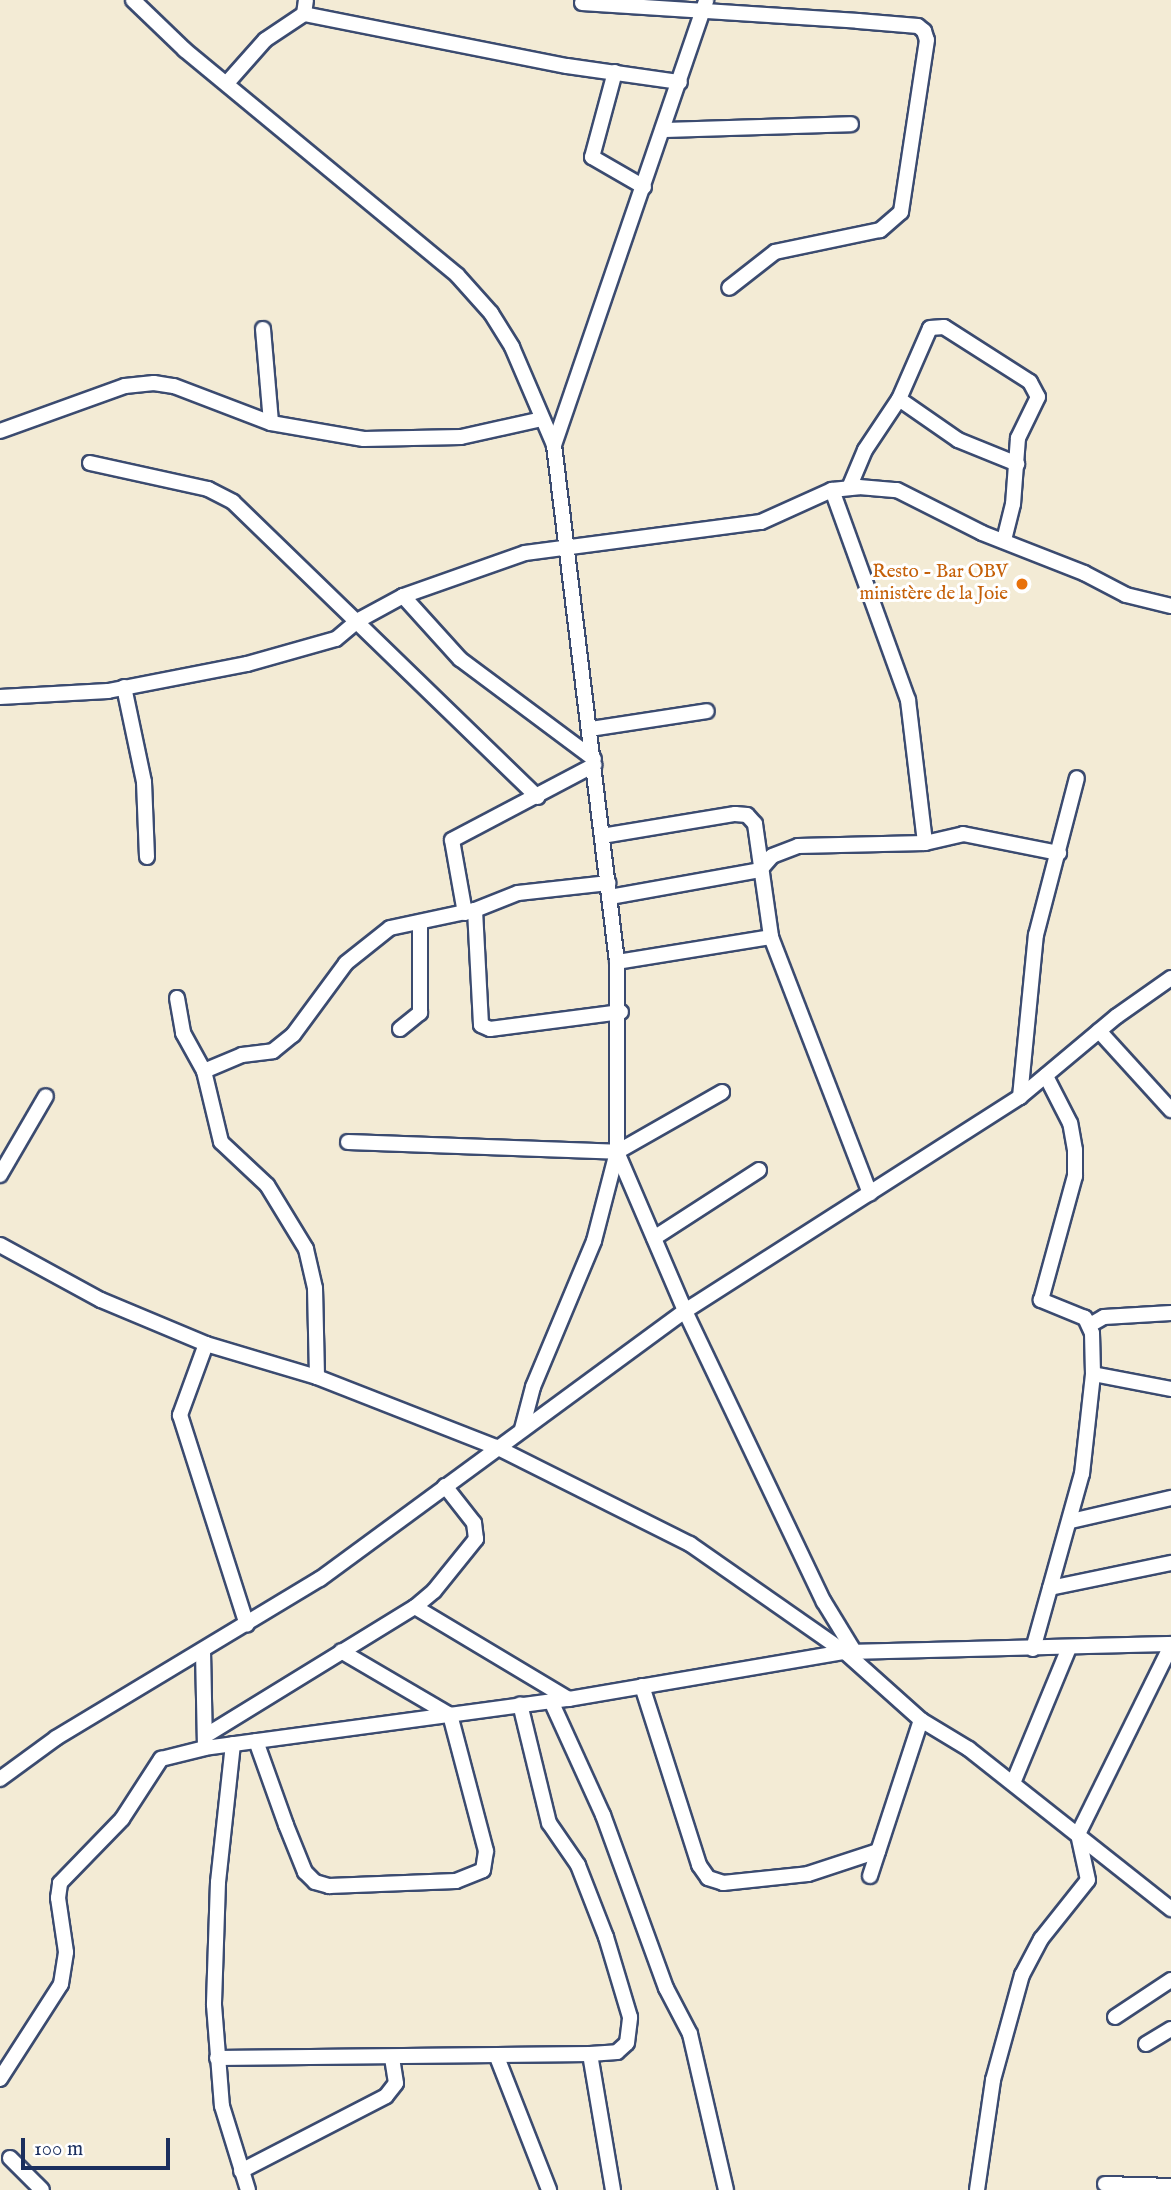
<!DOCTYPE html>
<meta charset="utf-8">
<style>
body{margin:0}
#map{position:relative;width:1171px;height:2190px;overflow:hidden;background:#f3ebd5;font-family:"IM FELL English",serif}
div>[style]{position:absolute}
.roads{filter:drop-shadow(2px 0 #3b4b70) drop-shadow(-2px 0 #3b4b70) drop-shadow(0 2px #3b4b70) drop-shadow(0 -2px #3b4b70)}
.minor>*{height:14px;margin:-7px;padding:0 7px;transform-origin:7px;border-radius:7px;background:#fff}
.dots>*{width:19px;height:19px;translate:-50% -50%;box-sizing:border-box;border:4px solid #fff;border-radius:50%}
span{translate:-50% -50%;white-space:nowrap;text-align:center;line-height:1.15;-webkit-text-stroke:6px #fff;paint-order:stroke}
.food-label{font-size:19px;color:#c56008}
.right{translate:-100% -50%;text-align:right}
.scale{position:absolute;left:21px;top:2138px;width:149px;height:32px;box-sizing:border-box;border:4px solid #1b2f5e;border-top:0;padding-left:9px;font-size:21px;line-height:24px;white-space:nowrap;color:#1b2f5e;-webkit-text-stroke:5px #fff;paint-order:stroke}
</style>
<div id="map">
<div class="roads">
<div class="minor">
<i style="left:133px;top:0;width:72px;rotate:43.9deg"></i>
<i style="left:185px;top:50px;width:353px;rotate:39.6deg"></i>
<i style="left:457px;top:275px;width:51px;rotate:48.2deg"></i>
<i style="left:491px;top:313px;width:40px;rotate:58deg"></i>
<i style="left:512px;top:347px;width:107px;rotate:66.8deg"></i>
<i style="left:554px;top:445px;width:521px;rotate:83.05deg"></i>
<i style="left:617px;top:962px;width:190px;rotate:90deg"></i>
<i style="left:617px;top:1152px;width:92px;rotate:104.5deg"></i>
<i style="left:594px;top:1241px;width:158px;rotate:112.7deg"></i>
<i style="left:533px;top:1387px;width:43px;rotate:104.7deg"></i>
<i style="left:582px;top:3px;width:277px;rotate:3.7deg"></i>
<i style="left:858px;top:21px;width:60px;rotate:4.8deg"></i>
<i style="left:918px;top:26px;width:8px;rotate:40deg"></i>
<i style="left:924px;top:31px;width:9px;rotate:72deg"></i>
<i style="left:927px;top:40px;width:174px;rotate:98.6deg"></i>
<i style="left:901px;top:212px;width:28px;rotate:139deg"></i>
<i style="left:880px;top:230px;width:107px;rotate:168.2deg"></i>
<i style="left:775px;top:252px;width:58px;rotate:142deg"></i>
<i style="left:304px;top:14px;width:268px;rotate:11.2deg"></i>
<i style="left:567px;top:66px;width:114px;rotate:8.1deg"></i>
<i style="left:615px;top:72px;width:88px;rotate:105.1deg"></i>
<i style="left:592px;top:157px;width:60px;rotate:30deg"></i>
<i style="left:227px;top:83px;width:57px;rotate:-48.5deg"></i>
<i style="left:265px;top:40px;width:47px;rotate:-33.7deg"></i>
<i style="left:304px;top:14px;width:14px;rotate:-82deg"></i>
<i style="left:664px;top:130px;width:187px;rotate:-1.8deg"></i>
<i style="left:263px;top:329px;width:94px;rotate:85.1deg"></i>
<i style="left:899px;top:399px;width:72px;rotate:34.8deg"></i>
<i style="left:958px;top:440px;width:64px;rotate:22.1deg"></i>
<i style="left:0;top:431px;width:133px;rotate:-19.8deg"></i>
<i style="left:125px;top:386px;width:29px;rotate:-6deg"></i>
<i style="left:154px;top:383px;width:20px;rotate:9deg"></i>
<i style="left:174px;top:386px;width:104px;rotate:20.9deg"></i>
<i style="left:271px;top:423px;width:94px;rotate:9.8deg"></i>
<i style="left:364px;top:439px;width:97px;rotate:-1.2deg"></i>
<i style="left:461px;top:437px;width:83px;rotate:-12.5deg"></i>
<i style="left:554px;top:445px;width:470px;rotate:-71.1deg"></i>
<i style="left:90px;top:463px;width:121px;rotate:12.4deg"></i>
<i style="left:208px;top:489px;width:28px;rotate:27deg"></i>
<i style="left:233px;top:502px;width:424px;rotate:44.1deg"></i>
<i style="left:849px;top:488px;width:41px;rotate:-67.2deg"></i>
<i style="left:865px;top:450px;width:61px;rotate:-56.3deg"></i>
<i style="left:899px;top:399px;width:77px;rotate:-66.4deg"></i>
<i style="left:930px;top:328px;width:14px;rotate:-4deg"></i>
<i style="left:944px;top:327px;width:102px;rotate:32.6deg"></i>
<i style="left:1030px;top:382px;width:17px;rotate:62deg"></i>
<i style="left:1038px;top:397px;width:46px;rotate:116deg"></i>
<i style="left:1018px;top:438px;width:66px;rotate:94.3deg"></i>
<i style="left:1013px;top:504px;width:38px;rotate:104deg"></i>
<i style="left:832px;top:490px;width:223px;rotate:70.1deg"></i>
<i style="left:908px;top:700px;width:144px;rotate:83.2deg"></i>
<i style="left:403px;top:596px;width:85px;rotate:47.9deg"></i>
<i style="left:460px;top:659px;width:167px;rotate:36.7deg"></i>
<i style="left:124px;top:687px;width:97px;rotate:78.1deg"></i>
<i style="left:144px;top:782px;width:75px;rotate:87.7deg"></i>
<i style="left:0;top:697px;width:108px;rotate:-3.2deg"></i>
<i style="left:108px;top:691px;width:142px;rotate:-11deg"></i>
<i style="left:247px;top:664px;width:92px;rotate:-15.7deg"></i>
<i style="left:336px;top:639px;width:30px;rotate:-40deg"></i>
<i style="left:359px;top:620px;width:50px;rotate:-28.6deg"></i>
<i style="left:403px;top:596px;width:129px;rotate:-19.4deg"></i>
<i style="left:525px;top:553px;width:238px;rotate:-7.5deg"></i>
<i style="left:761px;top:522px;width:78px;rotate:-24.3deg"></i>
<i style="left:832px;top:490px;width:27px;rotate:-6deg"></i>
<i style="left:859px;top:487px;width:38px;rotate:5deg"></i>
<i style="left:897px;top:490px;width:95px;rotate:26.8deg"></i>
<i style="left:982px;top:533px;width:110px;rotate:21.4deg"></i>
<i style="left:1084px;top:573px;width:47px;rotate:27.6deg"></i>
<i style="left:1126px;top:595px;width:46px;rotate:13.7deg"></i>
<i style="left:590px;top:729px;width:118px;rotate:-8.7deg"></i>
<i style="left:602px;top:836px;width:135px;rotate:-9.4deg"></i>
<i style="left:735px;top:814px;width:12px;rotate:5deg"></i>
<i style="left:747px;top:815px;width:12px;rotate:48deg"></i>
<i style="left:755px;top:824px;width:114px;rotate:81.9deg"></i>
<i style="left:771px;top:937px;width:275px;rotate:68.9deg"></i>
<i style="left:610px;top:897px;width:152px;rotate:-10.2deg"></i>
<i style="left:760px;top:870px;width:18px;rotate:-49deg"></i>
<i style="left:772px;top:856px;width:28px;rotate:-21deg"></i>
<i style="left:798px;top:846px;width:127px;rotate:-1.4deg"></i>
<i style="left:925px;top:843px;width:39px;rotate:-13deg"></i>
<i style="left:963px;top:834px;width:98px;rotate:11.2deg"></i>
<i style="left:475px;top:910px;width:115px;rotate:87deg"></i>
<i style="left:481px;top:1025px;width:10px;rotate:24deg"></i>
<i style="left:490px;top:1029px;width:132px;rotate:-7.4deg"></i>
<i style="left:465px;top:913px;width:74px;rotate:-100.1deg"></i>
<i style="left:452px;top:840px;width:161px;rotate:-27.8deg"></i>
<i style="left:617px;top:962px;width:156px;rotate:-9.2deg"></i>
<i style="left:177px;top:998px;width:36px;rotate:80deg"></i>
<i style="left:183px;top:1033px;width:43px;rotate:61.1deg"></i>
<i style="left:204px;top:1071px;width:73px;rotate:76.5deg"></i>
<i style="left:221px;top:1142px;width:63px;rotate:43.1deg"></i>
<i style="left:267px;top:1185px;width:75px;rotate:58.6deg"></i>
<i style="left:306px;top:1249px;width:40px;rotate:77deg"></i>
<i style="left:315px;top:1288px;width:89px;rotate:88.7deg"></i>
<i style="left:400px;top:1029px;width:26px;rotate:-39deg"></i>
<i style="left:420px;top:1013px;width:90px;rotate:-90deg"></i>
<i style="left:1099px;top:1031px;width:107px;rotate:47.7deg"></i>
<i style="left:204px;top:1071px;width:41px;rotate:-22.8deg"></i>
<i style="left:242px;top:1055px;width:31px;rotate:-7deg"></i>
<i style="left:273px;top:1051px;width:26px;rotate:-39deg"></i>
<i style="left:293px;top:1035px;width:89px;rotate:-53.6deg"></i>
<i style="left:346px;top:963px;width:56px;rotate:-38.5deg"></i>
<i style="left:390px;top:928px;width:87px;rotate:-12deg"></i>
<i style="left:475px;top:910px;width:46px;rotate:-21.6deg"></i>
<i style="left:518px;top:893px;width:91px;rotate:-6.3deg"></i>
<i style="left:1020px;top:1097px;width:163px;rotate:-84.4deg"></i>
<i style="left:1036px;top:935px;width:162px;rotate:-75.4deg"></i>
<i style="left:348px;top:1142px;width:269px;rotate:2.1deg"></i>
<i style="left:617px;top:1152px;width:121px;rotate:-29.7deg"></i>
<i style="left:617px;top:1152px;width:173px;rotate:66.8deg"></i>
<i style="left:685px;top:1311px;width:322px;rotate:64.5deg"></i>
<i style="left:824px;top:1602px;width:57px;rotate:58.5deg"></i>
<i style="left:0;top:1175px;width:91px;rotate:-59.8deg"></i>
<i style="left:654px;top:1238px;width:125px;rotate:-32.9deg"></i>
<i style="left:0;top:1245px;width:115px;rotate:28.6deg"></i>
<i style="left:101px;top:1300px;width:114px;rotate:22.7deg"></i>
<i style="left:206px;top:1344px;width:116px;rotate:16.6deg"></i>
<i style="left:317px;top:1377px;width:192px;rotate:21.4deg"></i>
<i style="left:496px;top:1447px;width:217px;rotate:26.6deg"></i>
<i style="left:690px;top:1544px;width:189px;rotate:34.9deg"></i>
<i style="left:845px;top:1652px;width:102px;rotate:41.8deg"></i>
<i style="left:921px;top:1720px;width:56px;rotate:31.1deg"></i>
<i style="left:969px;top:1749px;width:258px;rotate:38.4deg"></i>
<i style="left:1090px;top:1325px;width:16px;rotate:-30deg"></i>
<i style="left:1104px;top:1317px;width:67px;rotate:-3.4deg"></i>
<i style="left:206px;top:1344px;width:76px;rotate:110.1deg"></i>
<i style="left:180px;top:1415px;width:220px;rotate:72.3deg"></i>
<i style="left:1093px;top:1374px;width:79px;rotate:10.9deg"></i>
<i style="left:1071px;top:1521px;width:103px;rotate:-13deg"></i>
<i style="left:1050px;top:1588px;width:124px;rotate:-11.7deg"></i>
<i style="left:415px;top:1607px;width:179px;rotate:30.9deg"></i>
<i style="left:1033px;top:1649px;width:182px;rotate:-74.4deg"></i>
<i style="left:1082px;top:1474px;width:101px;rotate:-83.7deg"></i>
<i style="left:1093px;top:1374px;width:41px;rotate:-91.4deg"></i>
<i style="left:1092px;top:1333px;width:17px;rotate:-115deg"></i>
<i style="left:1085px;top:1318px;width:48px;rotate:-157.8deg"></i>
<i style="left:1041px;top:1300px;width:129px;rotate:-74.7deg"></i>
<i style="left:1075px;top:1176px;width:26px;rotate:-90deg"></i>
<i style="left:1075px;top:1150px;width:27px;rotate:-100deg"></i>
<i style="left:1070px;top:1123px;width:53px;rotate:-117.1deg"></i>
<i style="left:203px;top:1651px;width:92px;rotate:88.8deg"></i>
<i style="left:642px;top:1686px;width:188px;rotate:72.3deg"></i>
<i style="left:699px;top:1865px;width:16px;rotate:55deg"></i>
<i style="left:708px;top:1878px;width:16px;rotate:18deg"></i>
<i style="left:723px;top:1883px;width:85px;rotate:-6deg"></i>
<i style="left:808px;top:1874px;width:74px;rotate:-18.2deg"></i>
<i style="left:551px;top:1701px;width:125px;rotate:65.5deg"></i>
<i style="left:603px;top:1815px;width:184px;rotate:70deg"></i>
<i style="left:666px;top:1988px;width:52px;rotate:62.4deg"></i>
<i style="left:690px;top:2034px;width:160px;rotate:77deg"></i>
<i style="left:205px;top:1736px;width:246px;rotate:-31.6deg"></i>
<i style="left:415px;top:1607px;width:25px;rotate:-40deg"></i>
<i style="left:434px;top:1591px;width:67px;rotate:-51.1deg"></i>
<i style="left:476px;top:1539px;width:16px;rotate:-97deg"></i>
<i style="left:474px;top:1523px;width:47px;rotate:-128.1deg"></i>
<i style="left:256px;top:1741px;width:89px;rotate:70.3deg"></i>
<i style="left:286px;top:1825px;width:51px;rotate:68deg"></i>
<i style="left:305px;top:1872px;width:14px;rotate:45deg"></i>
<i style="left:315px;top:1882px;width:15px;rotate:16deg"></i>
<i style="left:329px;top:1886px;width:127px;rotate:-2.3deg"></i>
<i style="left:456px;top:1881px;width:29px;rotate:-22deg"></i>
<i style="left:483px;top:1870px;width:19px;rotate:-81deg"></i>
<i style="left:486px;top:1851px;width:141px;rotate:-104.8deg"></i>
<i style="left:450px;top:1715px;width:126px;rotate:-149.6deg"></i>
<i style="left:233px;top:1744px;width:139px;rotate:96.2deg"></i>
<i style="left:218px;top:1882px;width:123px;rotate:91.9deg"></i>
<i style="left:214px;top:2005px;width:101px;rotate:85.5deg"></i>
<i style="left:222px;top:2106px;width:88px;rotate:72.8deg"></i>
<i style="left:0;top:1779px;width:69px;rotate:-36.2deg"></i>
<i style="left:56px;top:1738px;width:308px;rotate:-31.1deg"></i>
<i style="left:320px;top:1579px;width:453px;rotate:-36.3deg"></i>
<i style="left:685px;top:1311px;width:398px;rotate:-32.6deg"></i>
<i style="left:1020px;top:1097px;width:126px;rotate:-39.9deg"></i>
<i style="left:1117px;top:1016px;width:66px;rotate:-35.1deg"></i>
<i style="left:1013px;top:1783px;width:144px;rotate:-67.5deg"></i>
<i style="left:870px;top:1876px;width:164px;rotate:-71.9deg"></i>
<i style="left:1115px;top:2017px;width:67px;rotate:-33.5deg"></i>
<i style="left:1146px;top:2044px;width:29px;rotate:-31deg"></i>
<i style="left:590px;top:2054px;width:138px;rotate:80.4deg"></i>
<i style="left:497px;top:2057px;width:143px;rotate:68.6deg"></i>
<i style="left:217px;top:2058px;width:373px;rotate:-0.6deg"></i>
<i style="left:590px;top:2054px;width:27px;rotate:-4deg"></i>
<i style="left:617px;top:2052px;width:13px;rotate:-42deg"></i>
<i style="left:627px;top:2043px;width:26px;rotate:-83deg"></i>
<i style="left:630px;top:2017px;width:84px;rotate:-106.7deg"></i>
<i style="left:606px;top:1937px;width:77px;rotate:-111.3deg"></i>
<i style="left:578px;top:1865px;width:51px;rotate:-124.6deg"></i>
<i style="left:549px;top:1823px;width:122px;rotate:-103.7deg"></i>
<i style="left:0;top:2079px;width:113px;rotate:-57.3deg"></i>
<i style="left:61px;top:1984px;width:32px;rotate:-81deg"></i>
<i style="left:66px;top:1952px;width:55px;rotate:-98.4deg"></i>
<i style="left:58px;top:1898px;width:15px;rotate:-82deg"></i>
<i style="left:60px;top:1883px;width:89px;rotate:-45.9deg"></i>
<i style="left:122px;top:1819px;width:72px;rotate:-57deg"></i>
<i style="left:161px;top:1759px;width:45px;rotate:-14deg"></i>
<i style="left:205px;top:1748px;width:367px;rotate:-7.7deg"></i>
<i style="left:569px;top:1699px;width:280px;rotate:-9.7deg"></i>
<i style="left:845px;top:1652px;width:326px;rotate:-1.4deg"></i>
<i style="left:10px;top:2158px;width:45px;rotate:45deg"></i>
<i style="left:241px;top:2171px;width:163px;rotate:-27.3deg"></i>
<i style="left:386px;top:2096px;width:16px;rotate:-52deg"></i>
<i style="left:396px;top:2083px;width:24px;rotate:-99deg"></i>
<i style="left:1105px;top:2184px;width:66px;rotate:1.7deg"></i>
<i style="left:977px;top:2190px;width:111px;rotate:-81.7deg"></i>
<i style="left:993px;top:2080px;width:109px;rotate:-74.6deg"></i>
<i style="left:1022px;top:1975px;width:41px;rotate:-62.2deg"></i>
<i style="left:1041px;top:1939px;width:75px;rotate:-51.5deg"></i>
<i style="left:1088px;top:1880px;width:47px;rotate:-102.3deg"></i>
<i style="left:1078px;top:1834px;width:210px;rotate:-63.7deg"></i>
</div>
</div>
<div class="dots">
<i style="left:1022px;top:584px;background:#e8710a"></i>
</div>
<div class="food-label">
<span class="right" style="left:1008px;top:584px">Resto - Bar OBV<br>ministère de la Joie</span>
</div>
<div class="scale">100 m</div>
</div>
